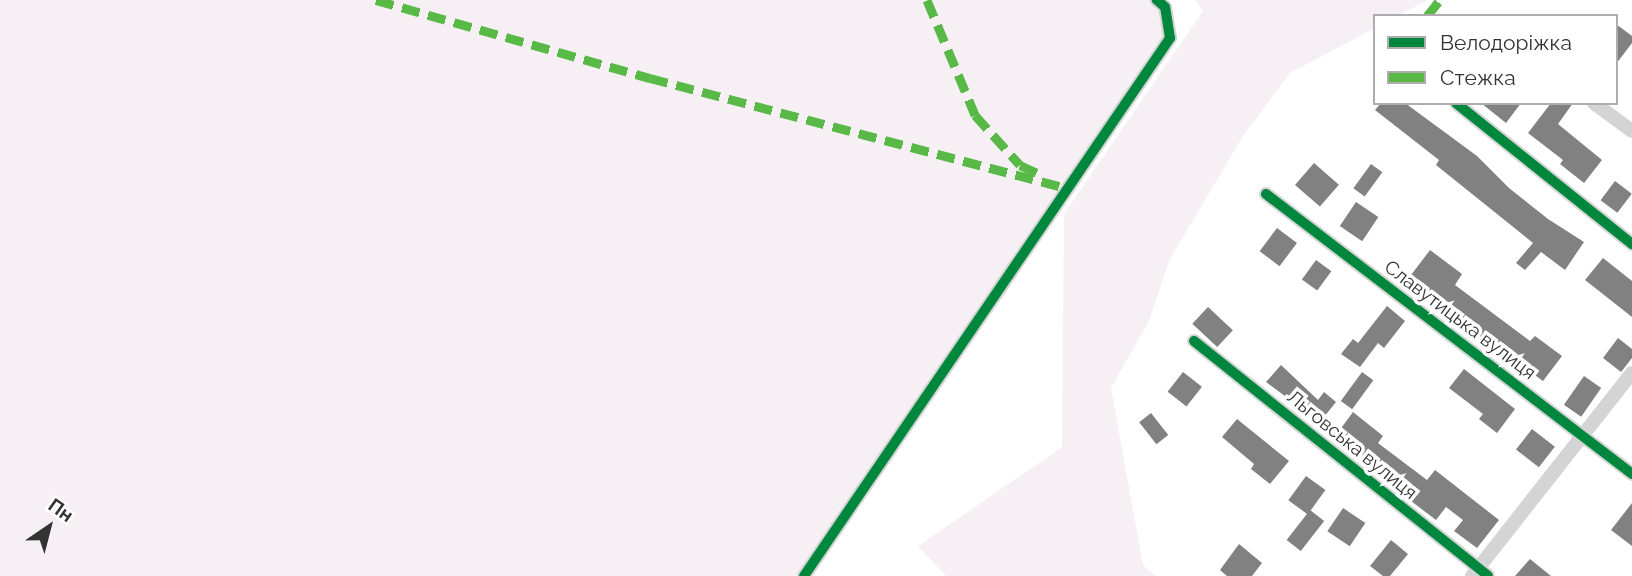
<!DOCTYPE html>
<meta charset="utf-8">
<style>
body{margin:0}
#map{position:relative;width:1632px;height:576px;overflow:hidden;background:#fff;font-family:Raleway,sans-serif}
div>[style]{position:absolute}
.green>*{inset:0;background:#f6f0f4}
.building>*{inset:0;background:#818181;transform-origin:0 0}
.minor>*{height:14px;margin:-7px;padding:0 7px;transform-origin:7px;border-radius:7px;background:#d4d4d4}
.quiet>*{height:9px;margin-top:-4.5px;transform-origin:0;background:repeating-linear-gradient(90deg,#58b947 0 18px,transparent 0 27px)}
.cycleway>*{height:10px;margin:-5px;padding:0 5px;transform-origin:5px;border-radius:5px;background:#00873e}
span{translate:-50% -50%;white-space:nowrap;text-align:center;line-height:1.15;-webkit-text-stroke:7px #fff;paint-order:stroke}
.street-label{font-size:19px;color:#333}
.legend{position:absolute;left:1373px;top:14px;width:245px;height:91px;box-sizing:border-box;background:#fff;border:2px solid #adadad;margin:0;padding:9px 12px;list-style:none;font-size:21px;color:#333}
.legend li{display:flex;align-items:center;gap:14px;height:35px}
.legend b{width:35px;border:2px solid #adadad}
.north{position:absolute;left:14px;top:492px;width:70px;height:70px;-webkit-text-stroke:5px #fff;paint-order:stroke;rotate:35deg;font-size:19px;font-weight:700;line-height:28px;text-align:center;color:#333}
.north::after{content:'';display:block;margin:auto;width:24px;height:32px;background:#333;clip-path:polygon(50% 0,100% 100%,50% 72%,0 100%)}
</style>
<div id="map">
<div class="green">
<i style="clip-path:polygon(0 0,1151px 0,1160px 7px,1164px 34px,796px 576px,0 576px)"></i>
<i style="clip-path:polygon(1195px 0,1428px 0,1398px 16px,1375px 16px,1375px 28px,1290px 73px,1243px 136px,1170px 259px,1149px 321px,1111px 388px,1143px 565px,1156px 576px,946px 576px,918px 546px,1062px 447px,1064px 214px,1203px 11px)"></i>
</div>
<div class="building">
<i style="clip-path:polygon(1616px 24px,1632px 36px,1632px 43px,1616px 64px)"></i>
<i style="clip-path:polygon(1381px 103px,1405px 103px,1477px 156px,1509px 188px,1548px 219px,1584px 242px,1565px 270px,1541px 252px,1525px 270px,1516px 263px,1533px 243px,1436px 165px,1439px 160px,1375px 110px)"></i>
<i style="clip-path:polygon(1481px 103px,1521px 103px,1506px 123px)"></i>
<i style="clip-path:polygon(1551px 103px,1573px 103px,1558px 124px,1602px 160px,1584px 183px,1560px 164px,1563px 160px,1528px 133px)"></i>
<i style="left:1314px;top:163px;width:33px;height:29px;rotate:41deg"></i>
<i style="left:1371px;top:164px;width:14px;height:30px;rotate:36deg"></i>
<i style="left:1615px;top:181px;width:21px;height:24px;rotate:37deg"></i>
<i style="left:1356px;top:202px;width:27px;height:29px;rotate:34deg"></i>
<i style="left:1277px;top:228px;width:25px;height:29px;rotate:37deg"></i>
<i style="clip-path:polygon(1430px 250px,1462px 274px,1455px 285px,1530px 341px,1535px 336px,1562px 356px,1543px 381px,1507px 355px,1504px 359px,1485px 345px,1488px 342px,1448px 315px,1450px 312px,1408px 279px)"></i>
<i style="clip-path:polygon(1603px 258px,1632px 281px,1632px 317px,1585px 280px)"></i>
<i style="left:1316px;top:260px;width:19px;height:24px;rotate:36deg"></i>
<i style="clip-path:polygon(1387px 306px,1405px 321px,1384px 348px,1378px 343px,1360px 367px,1341px 354px,1353px 339px,1358px 343px)"></i>
<i style="left:1208px;top:307px;width:34px;height:23px;rotate:43deg"></i>
<i style="clip-path:polygon(1618px 338px,1632px 349px,1632px 358px,1621px 372px,1603px 358px)"></i>
<i style="clip-path:polygon(1281px 365px,1318px 400px,1324px 392px,1336px 402px,1320px 422px,1266px 382px)"></i>
<i style="clip-path:polygon(1464px 369px,1515px 409px,1497px 433px,1479px 419px,1483px 414px,1449px 388px)"></i>
<i style="left:1183px;top:372px;width:24px;height:25px;rotate:38deg"></i>
<i style="left:1362px;top:372px;width:14px;height:36px;rotate:36deg"></i>
<i style="left:1584px;top:376px;width:21px;height:35px;rotate:35deg"></i>
<i style="clip-path:polygon(1353px 412px,1383px 436px,1378px 443px,1427px 480px,1435px 470px,1499px 520px,1477px 548px,1454px 531px,1463px 520px,1446px 507px,1436px 520px,1411px 501px,1413px 498px,1346px 446px,1348px 444px,1336px 435px)"></i>
<i style="left:1151px;top:413px;width:28px;height:15px;rotate:52deg"></i>
<i style="clip-path:polygon(1237px 419px,1289px 461px,1270px 484px,1251px 469px,1254px 464px,1222px 437px)"></i>
<i style="left:1532px;top:429px;width:29px;height:26px;rotate:38deg"></i>
<i style="left:1306px;top:476px;width:24px;height:30px;rotate:36deg"></i>
<i style="clip-path:polygon(1632px 503px,1632px 546px,1611px 530px)"></i>
<i style="left:1343px;top:508px;width:27px;height:28px;rotate:34deg"></i>
<i style="left:1310px;top:510px;width:18px;height:38px;rotate:38deg"></i>
<i style="clip-path:polygon(1391px 540px,1408px 554px,1390px 576px,1383px 576px,1370px 566px)"></i>
<i style="clip-path:polygon(1239px 544px,1262px 563px,1252px 576px,1227px 576px,1220px 570px)"></i>
<i style="clip-path:polygon(1530px 559px,1551px 576px,1515px 576px)"></i>
</div>
<div class="minor">
<i style="left:1456px;top:103px;width:226px;rotate:38.7deg"></i>
<i style="left:1594px;top:103px;width:47px;rotate:36.4deg"></i>
<i style="left:1266px;top:194px;width:461px;rotate:37.4deg"></i>
<i style="left:1194px;top:341px;width:376px;rotate:38.6deg"></i>
<i style="left:804px;top:576px;width:651px;rotate:-55.77deg"></i>
<i style="left:1170px;top:38px;width:31px;rotate:-99deg"></i>
<i style="left:1165px;top:7px;width:11px;rotate:-139deg"></i>
<i style="left:1472px;top:576px;width:258px;rotate:-51.8deg"></i>
</div>
<div class="quiet">
<i style="left:376px;top:0;width:285px;rotate:15.9deg"></i>
<i style="left:650px;top:78px;width:431px;rotate:14.8deg"></i>
<i style="left:927px;top:0;width:125px;rotate:67.3deg"></i>
<i style="left:975px;top:115px;width:67px;rotate:48deg"></i>
<i style="left:1020px;top:165px;width:21px;rotate:25deg"></i>
<i style="left:1427px;top:16px;width:21px;rotate:-51deg"></i>
</div>
<div class="cycleway">
<i style="left:1456px;top:103px;width:226px;rotate:38.7deg"></i>
<i style="left:1266px;top:194px;width:461px;rotate:37.4deg"></i>
<i style="left:1194px;top:341px;width:376px;rotate:38.6deg"></i>
<i style="left:804px;top:576px;width:651px;rotate:-55.77deg"></i>
<i style="left:1170px;top:38px;width:31px;rotate:-99deg"></i>
<i style="left:1165px;top:7px;width:11px;rotate:-139deg"></i>
</div>
<div class="street-label">
<span style="left:1460px;top:320px;rotate:37deg">Славутицька вулиця</span>
<span style="left:1352px;top:445px;rotate:39deg">Льговська вулиця</span>
</div>
<ul class="legend">
<li><b style="height:9px;background:#00873e"></b>Велодоріжка</li>
<li><b style="height:9px;background:#58b947"></b>Стежка</li>
</ul>
<div class="north">Пн</div>
</div>
